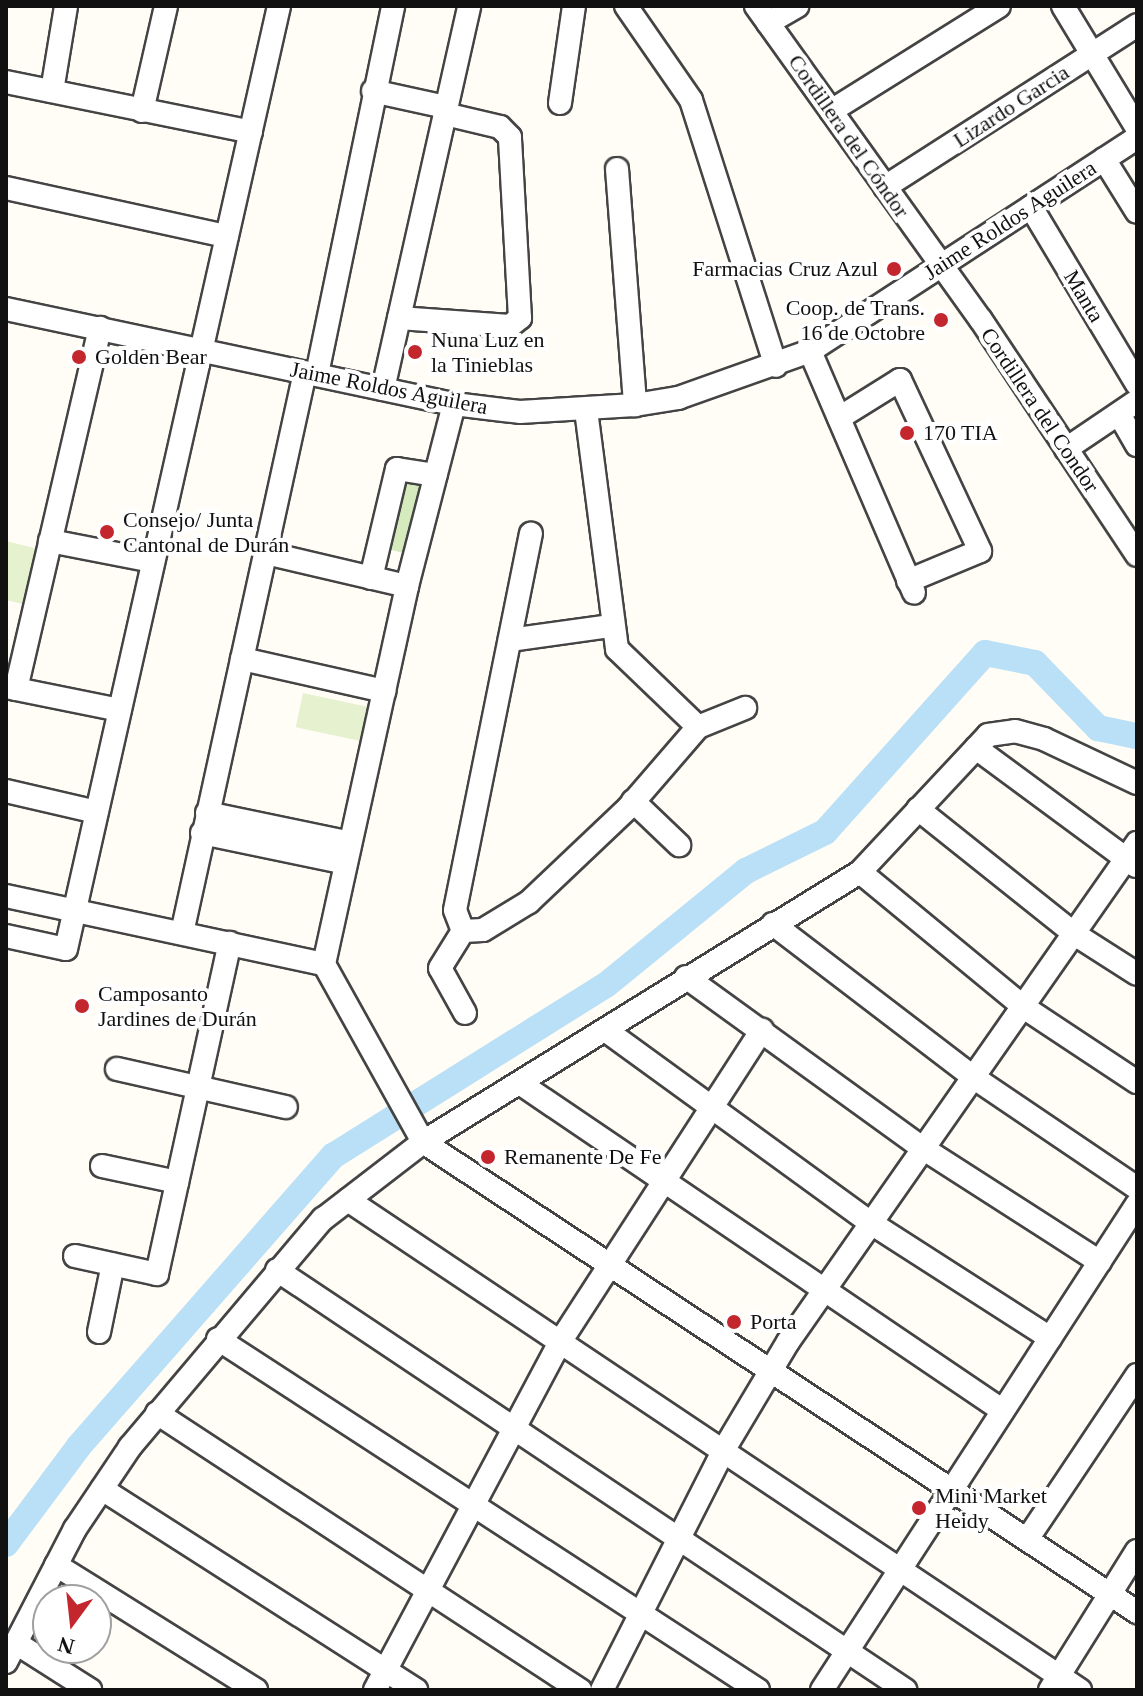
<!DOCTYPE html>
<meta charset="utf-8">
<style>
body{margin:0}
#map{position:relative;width:1143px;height:1696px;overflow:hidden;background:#fffdf5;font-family:"Times New Roman",serif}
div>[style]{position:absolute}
.green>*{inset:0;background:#d5ebbd;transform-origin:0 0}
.pitch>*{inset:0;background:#e6f2cf;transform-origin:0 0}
.river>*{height:26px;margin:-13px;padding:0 13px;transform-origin:13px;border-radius:13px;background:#b9e0f7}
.roads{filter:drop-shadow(2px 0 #444) drop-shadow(-2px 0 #444) drop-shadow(0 2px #444) drop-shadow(0 -2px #444)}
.minor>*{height:22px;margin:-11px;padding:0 11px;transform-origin:11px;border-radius:11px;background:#fff}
.dots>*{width:22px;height:22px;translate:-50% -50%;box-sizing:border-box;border:4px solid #fff;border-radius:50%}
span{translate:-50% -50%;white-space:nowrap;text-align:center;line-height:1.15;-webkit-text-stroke:8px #fff;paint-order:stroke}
.street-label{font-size:22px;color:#111}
.poi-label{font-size:22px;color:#111}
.right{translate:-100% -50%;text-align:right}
.left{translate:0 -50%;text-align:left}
.frame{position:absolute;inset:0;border:8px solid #111;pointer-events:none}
.north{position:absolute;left:32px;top:1584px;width:80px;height:80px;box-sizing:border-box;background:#fff;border:2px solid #a0a0a0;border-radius:50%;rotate:195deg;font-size:22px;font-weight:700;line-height:32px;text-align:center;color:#111}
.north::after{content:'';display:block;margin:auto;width:28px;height:36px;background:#c4262e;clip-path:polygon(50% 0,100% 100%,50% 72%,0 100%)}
</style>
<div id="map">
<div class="green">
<i style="left:403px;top:469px;width:24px;height:81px;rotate:15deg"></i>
</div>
<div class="pitch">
<i style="clip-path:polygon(6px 541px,38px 549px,26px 605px,6px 600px)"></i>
<i style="left:303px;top:693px;width:66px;height:35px;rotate:12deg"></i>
</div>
<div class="river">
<i style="left:6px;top:1544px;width:122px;rotate:-53.3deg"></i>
<i style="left:79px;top:1446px;width:386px;rotate:-48.8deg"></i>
<i style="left:333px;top:1156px;width:322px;rotate:-32.1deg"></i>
<i style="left:606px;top:985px;width:181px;rotate:-39.2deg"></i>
<i style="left:746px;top:871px;width:88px;rotate:-26.3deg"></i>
<i style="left:825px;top:832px;width:240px;rotate:-48.2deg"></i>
<i style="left:985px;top:653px;width:51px;rotate:11.3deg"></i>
<i style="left:1035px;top:663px;width:91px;rotate:45.9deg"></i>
<i style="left:1098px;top:728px;width:40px;rotate:12deg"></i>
</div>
<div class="roads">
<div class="minor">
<i style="left:626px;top:6px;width:114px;rotate:55.3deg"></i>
<i style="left:691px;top:100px;width:279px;rotate:72.3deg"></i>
<i style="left:756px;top:6px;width:386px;rotate:54.4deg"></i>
<i style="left:981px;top:320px;width:282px;rotate:56.4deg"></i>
<i style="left:1063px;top:6px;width:143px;rotate:58.8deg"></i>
<i style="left:768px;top:23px;width:34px;rotate:-30deg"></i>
<i style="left:6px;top:82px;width:250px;rotate:11.5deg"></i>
<i style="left:52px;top:91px;width:86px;rotate:-80.6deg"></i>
<i style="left:373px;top:91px;width:75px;rotate:12.4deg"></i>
<i style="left:560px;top:103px;width:98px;rotate:-81.8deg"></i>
<i style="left:142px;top:111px;width:108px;rotate:-77.1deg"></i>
<i style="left:831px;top:111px;width:198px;rotate:-32deg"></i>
<i style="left:1104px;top:159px;width:62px;rotate:58.1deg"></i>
<i style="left:617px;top:169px;width:237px;rotate:85.6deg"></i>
<i style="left:885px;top:187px;width:300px;rotate:-32.7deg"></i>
<i style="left:6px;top:188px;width:226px;rotate:12.3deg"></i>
<i style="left:1031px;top:207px;width:206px;rotate:59.1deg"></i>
<i style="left:6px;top:309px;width:458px;rotate:12deg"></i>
<i style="left:454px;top:404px;width:66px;rotate:6.9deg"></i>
<i style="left:520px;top:412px;width:115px;rotate:-3.5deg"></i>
<i style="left:635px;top:405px;width:44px;rotate:-9.2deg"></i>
<i style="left:678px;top:398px;width:140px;rotate:-19.6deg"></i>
<i style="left:810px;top:351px;width:390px;rotate:-33.1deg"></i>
<i style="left:399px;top:318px;width:111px;rotate:4.1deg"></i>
<i style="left:510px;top:326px;width:13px;rotate:-39deg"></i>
<i style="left:520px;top:318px;width:181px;rotate:-93.2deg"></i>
<i style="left:510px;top:137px;width:14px;rotate:-135deg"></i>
<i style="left:500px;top:127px;width:57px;rotate:-166.7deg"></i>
<i style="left:810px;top:351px;width:263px;rotate:66.7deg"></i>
<i style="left:317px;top:374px;width:376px;rotate:-78.3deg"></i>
<i style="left:383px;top:389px;width:393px;rotate:-77.3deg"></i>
<i style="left:586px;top:410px;width:241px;rotate:82.6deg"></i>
<i style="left:617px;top:649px;width:112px;rotate:43.9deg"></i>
<i style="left:1119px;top:414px;width:36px;rotate:60deg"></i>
<i style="left:839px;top:418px;width:72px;rotate:-31.9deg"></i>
<i style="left:900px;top:380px;width:189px;rotate:64.9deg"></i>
<i style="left:980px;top:551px;width:78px;rotate:157.4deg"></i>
<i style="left:1066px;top:449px;width:86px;rotate:-34.1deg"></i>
<i style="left:50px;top:541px;width:105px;rotate:11deg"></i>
<i style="left:266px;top:553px;width:145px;rotate:13.2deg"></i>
<i style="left:371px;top:578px;width:112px;rotate:-76.6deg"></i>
<i style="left:397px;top:469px;width:39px;rotate:9deg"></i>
<i style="left:510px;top:640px;width:102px;rotate:-7.9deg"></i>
<i style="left:242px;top:659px;width:146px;rotate:12.7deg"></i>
<i style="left:6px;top:687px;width:116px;rotate:11.4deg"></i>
<i style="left:16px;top:689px;width:371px;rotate:-76.9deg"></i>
<i style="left:976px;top:748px;width:199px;rotate:36.4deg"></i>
<i style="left:6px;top:791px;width:93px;rotate:13deg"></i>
<i style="left:633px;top:801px;width:64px;rotate:43.7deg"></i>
<i style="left:918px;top:809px;width:202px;rotate:38.6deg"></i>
<i style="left:1076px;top:935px;width:72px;rotate:32.6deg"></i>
<i style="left:207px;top:813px;width:146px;rotate:11.8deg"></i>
<i style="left:202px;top:833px;width:146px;rotate:11.8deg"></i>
<i style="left:860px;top:872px;width:214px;rotate:39.5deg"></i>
<i style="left:1025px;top:1008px;width:134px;rotate:33.5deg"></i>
<i style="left:6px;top:896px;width:325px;rotate:12.1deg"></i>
<i style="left:324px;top:964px;width:204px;rotate:60.9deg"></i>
<i style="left:423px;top:1142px;width:855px;rotate:33.36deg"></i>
<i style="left:773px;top:924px;width:255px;rotate:37.4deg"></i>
<i style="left:976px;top:1079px;width:194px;rotate:34.1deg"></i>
<i style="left:463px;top:931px;width:22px;rotate:-111deg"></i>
<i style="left:455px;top:910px;width:384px;rotate:-78.6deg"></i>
<i style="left:182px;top:933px;width:574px;rotate:-77.63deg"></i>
<i style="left:6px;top:936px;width:61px;rotate:12.2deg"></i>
<i style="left:66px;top:949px;width:967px;rotate:-77.27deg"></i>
<i style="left:324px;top:964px;width:387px;rotate:-77.6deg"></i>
<i style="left:407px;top:586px;width:188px;rotate:-75.5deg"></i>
<i style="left:686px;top:977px;width:294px;rotate:35.9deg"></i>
<i style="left:924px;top:1149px;width:209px;rotate:32.7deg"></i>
<i style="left:465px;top:1013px;width:51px;rotate:-119.1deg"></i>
<i style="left:440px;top:968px;width:44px;rotate:-58.1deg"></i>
<i style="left:463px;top:931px;width:20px;rotate:-3deg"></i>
<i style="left:483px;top:930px;width:54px;rotate:-31.3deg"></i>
<i style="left:529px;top:902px;width:138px;rotate:-43.5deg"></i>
<i style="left:629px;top:807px;width:106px;rotate:-49.2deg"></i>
<i style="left:698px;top:727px;width:51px;rotate:-22deg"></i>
<i style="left:608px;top:1032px;width:325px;rotate:36deg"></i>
<i style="left:871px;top:1223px;width:213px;rotate:32.7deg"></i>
<i style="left:117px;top:1069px;width:173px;rotate:12.7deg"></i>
<i style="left:521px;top:1084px;width:582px;rotate:34.15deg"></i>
<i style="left:102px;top:1166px;width:77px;rotate:12deg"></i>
<i style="left:348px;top:1200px;width:881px;rotate:33.8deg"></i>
<i style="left:75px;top:1256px;width:84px;rotate:12.4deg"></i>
<i style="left:157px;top:1274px;width:339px;rotate:-77.6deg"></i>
<i style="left:277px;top:1270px;width:756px;rotate:33.77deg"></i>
<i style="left:99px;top:1332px;width:69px;rotate:-78.4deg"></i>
<i style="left:218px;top:1339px;width:644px;rotate:33.02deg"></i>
<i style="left:157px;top:1413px;width:506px;rotate:33.22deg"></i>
<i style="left:102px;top:1489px;width:373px;rotate:32.6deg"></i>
<i style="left:1028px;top:1538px;width:196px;rotate:-56.2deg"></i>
<i style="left:56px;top:1565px;width:236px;rotate:32deg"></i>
<i style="left:16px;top:1643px;width:88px;rotate:32.4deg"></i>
<i style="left:6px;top:1662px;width:150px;rotate:-62.6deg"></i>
<i style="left:75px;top:1529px;width:99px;rotate:-56.1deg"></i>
<i style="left:130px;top:1447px;width:299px;rotate:-49.8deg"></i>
<i style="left:323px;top:1219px;width:126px;rotate:-37.6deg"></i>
<i style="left:423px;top:1142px;width:514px;rotate:-31.71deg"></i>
<i style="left:860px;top:872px;width:187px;rotate:-46.9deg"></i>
<i style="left:988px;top:735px;width:27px;rotate:-8deg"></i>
<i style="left:1015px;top:731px;width:30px;rotate:15deg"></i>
<i style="left:1044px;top:739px;width:103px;rotate:25.3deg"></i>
<i style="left:375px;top:1690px;width:394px;rotate:-62deg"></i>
<i style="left:560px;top:1342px;width:372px;rotate:-57.1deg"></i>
<i style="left:602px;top:1690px;width:268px;rotate:-63.1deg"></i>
<i style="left:723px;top:1451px;width:127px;rotate:-59.2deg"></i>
<i style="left:788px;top:1342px;width:609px;rotate:-55.03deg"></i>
<i style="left:822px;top:1690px;width:579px;rotate:-57.05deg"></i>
<i style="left:1050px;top:1690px;width:164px;rotate:-58deg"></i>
</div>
</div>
<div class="dots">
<i style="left:894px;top:269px;background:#c4262e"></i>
<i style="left:941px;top:320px;background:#c4262e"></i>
<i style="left:415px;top:352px;background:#c4262e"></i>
<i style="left:79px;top:357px;background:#c4262e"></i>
<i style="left:907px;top:433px;background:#c4262e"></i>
<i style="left:107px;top:532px;background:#c4262e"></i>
<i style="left:82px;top:1006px;background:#c4262e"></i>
<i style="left:488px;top:1157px;background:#c4262e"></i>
<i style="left:734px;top:1322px;background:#c4262e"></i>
<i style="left:919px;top:1508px;background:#c4262e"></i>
</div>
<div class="street-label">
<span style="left:1011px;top:106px;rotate:-33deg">Lizardo Garcia</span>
<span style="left:849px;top:136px;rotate:55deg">Cordillera del Cóndor</span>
<span style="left:1010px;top:220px;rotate:-33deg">Jaime Roldos Aguilera</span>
<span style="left:1084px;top:296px;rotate:59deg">Manta</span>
<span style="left:389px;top:388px;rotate:11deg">Jaime Roldos Aguilera</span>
<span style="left:1040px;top:410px;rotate:56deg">Cordillera del Condor</span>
</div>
<div class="poi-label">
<span class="right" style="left:878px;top:269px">Farmacias Cruz Azul</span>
<span class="right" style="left:925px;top:320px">Coop. de Trans.<br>16 de Octobre</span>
<span class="left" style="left:431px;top:352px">Nuna Luz en<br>la Tinieblas</span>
<span class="left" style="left:95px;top:357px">Golden Bear</span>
<span class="left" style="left:923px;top:433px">170 TIA</span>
<span class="left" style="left:123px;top:532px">Consejo/ Junta<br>Cantonal de Durán</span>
<span class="left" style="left:98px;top:1006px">Camposanto<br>Jardines de Durán</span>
<span class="left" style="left:504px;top:1157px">Remanente De Fe</span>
<span class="left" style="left:750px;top:1322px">Porta</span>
<span class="left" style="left:935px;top:1508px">Mini Market<br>Heidy</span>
</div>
<div class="frame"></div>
<div class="north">N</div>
</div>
